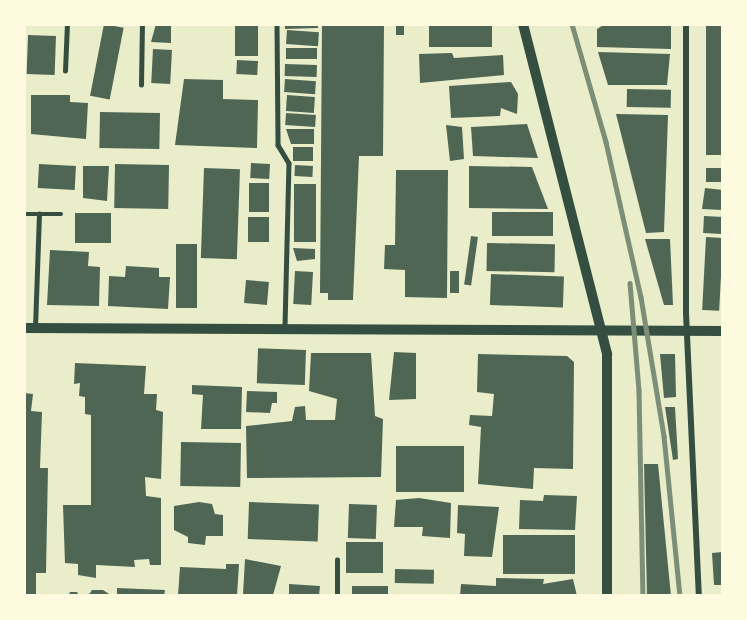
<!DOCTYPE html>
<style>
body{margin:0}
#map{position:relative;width:747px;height:620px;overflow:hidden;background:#e9edc9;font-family:"Exo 2",sans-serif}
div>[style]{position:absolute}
.building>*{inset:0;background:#4f6655;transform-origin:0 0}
.service>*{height:4.5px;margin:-2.25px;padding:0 2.25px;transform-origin:2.25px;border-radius:2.25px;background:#344e41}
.minor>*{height:6px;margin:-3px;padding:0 3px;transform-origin:3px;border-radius:3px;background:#344e41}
.tertiary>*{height:10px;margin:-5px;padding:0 5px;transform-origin:5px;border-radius:5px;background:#344e41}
.rail>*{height:4.5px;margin:-2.25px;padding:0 2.25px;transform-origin:2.25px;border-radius:2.25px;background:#7c8e77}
span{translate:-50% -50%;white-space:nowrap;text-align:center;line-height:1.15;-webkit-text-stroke:5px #fefae0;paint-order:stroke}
.frame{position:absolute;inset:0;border:26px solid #fefae0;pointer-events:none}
</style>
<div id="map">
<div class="building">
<i style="left:104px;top:24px;width:20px;height:73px;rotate:11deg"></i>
<i style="clip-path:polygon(156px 24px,171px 24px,171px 43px,151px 42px)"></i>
<i style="left:235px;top:24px;width:23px;height:32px"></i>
<i style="clip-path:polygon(285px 24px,318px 24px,318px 28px,285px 29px)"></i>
<i style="clip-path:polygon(322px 24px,384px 24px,383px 156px,359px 156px,353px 300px,328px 300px,328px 293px,320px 293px)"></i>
<i style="left:396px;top:24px;width:8px;height:11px"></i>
<i style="left:429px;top:24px;width:63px;height:23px"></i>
<i style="clip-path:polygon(605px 24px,671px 24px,671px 49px,597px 47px,597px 29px)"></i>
<i style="left:706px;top:24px;width:17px;height:131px"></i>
<i style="left:287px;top:30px;width:32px;height:14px;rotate:4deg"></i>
<i style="left:28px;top:35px;width:28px;height:39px;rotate:2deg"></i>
<i style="left:286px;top:48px;width:31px;height:11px"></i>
<i style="left:153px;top:49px;width:19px;height:34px;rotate:3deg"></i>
<i style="clip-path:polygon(598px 52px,670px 54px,667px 85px,608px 85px)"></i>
<i style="clip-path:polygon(452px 53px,454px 58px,503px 55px,504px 75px,420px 83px,419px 54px)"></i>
<i style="left:237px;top:60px;width:21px;height:14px;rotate:3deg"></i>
<i style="left:285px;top:64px;width:32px;height:12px;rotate:2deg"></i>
<i style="clip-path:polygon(184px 79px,223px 80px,223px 99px,258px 100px,257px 148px,175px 145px)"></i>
<i style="left:285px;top:79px;width:31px;height:13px;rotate:4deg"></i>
<i style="clip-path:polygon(511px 82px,518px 94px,517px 114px,501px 108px,500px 116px,451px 118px,449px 86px)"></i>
<i style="left:627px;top:89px;width:44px;height:18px;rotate:1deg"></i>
<i style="clip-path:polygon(31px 95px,70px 95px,70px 102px,88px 103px,86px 139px,31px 134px)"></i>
<i style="left:287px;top:95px;width:28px;height:16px;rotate:4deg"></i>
<i style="left:100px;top:112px;width:60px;height:36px;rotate:1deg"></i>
<i style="left:286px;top:113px;width:30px;height:12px;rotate:4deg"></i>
<i style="clip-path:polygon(616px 114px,668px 115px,664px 232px,646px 233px)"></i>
<i style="clip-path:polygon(527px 124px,538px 158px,473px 156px,471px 127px)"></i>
<i style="clip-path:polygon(446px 125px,462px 127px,464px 159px,450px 161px)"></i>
<i style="clip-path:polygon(286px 129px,314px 129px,314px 144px,291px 144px)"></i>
<i style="left:293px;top:147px;width:20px;height:14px"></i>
<i style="left:251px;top:163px;width:19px;height:15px;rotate:3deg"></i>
<i style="left:39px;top:164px;width:37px;height:24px;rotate:3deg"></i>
<i style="left:115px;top:164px;width:54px;height:44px;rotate:1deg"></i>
<i style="left:295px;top:165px;width:18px;height:11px;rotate:3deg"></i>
<i style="clip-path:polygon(83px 166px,109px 166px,107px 201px,83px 198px)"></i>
<i style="clip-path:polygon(469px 166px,532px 167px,548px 209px,469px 208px)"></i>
<i style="left:204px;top:168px;width:36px;height:90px;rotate:2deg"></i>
<i style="left:706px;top:168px;width:17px;height:14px"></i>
<i style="clip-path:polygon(396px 170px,448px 170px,447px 298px,405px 297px,405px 270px,384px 269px,385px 245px,395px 245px)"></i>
<i style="left:249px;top:183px;width:20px;height:29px"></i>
<i style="left:294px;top:184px;width:22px;height:58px"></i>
<i style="clip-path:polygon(705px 188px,723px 190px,723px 210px,702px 209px)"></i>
<i style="left:553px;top:212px;width:24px;height:61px;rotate:90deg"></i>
<i style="left:111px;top:213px;width:30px;height:36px;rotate:90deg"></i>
<i style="left:704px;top:216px;width:19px;height:17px;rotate:3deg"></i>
<i style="left:248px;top:217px;width:21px;height:25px"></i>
<i style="left:471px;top:236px;width:7px;height:49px;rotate:8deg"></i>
<i style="left:706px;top:237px;width:17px;height:73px;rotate:3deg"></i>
<i style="clip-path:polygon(645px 239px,670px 239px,673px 305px,664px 305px)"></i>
<i style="left:487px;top:243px;width:68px;height:28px;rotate:1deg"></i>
<i style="left:176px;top:244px;width:21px;height:64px"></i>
<i style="clip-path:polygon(293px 248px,315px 249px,315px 259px,297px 261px)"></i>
<i style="clip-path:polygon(50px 250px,89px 252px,88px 266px,100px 267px,99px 306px,47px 305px)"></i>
<i style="clip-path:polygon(126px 266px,159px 268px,159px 277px,170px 277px,168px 309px,108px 306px,109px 276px,125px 277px)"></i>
<i style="left:295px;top:271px;width:18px;height:33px;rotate:3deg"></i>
<i style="left:450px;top:271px;width:9px;height:22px"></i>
<i style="left:491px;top:274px;width:73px;height:31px;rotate:2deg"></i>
<i style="left:246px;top:280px;width:23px;height:23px;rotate:5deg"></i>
<i style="left:306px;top:350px;width:35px;height:48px;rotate:92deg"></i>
<i style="clip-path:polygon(394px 352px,416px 353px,416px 399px,389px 400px)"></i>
<i style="clip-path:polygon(311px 353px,371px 353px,375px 416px,383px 419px,381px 477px,247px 478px,246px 426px,292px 421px,295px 407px,305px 406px,306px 420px,335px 420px,337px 399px,309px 391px)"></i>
<i style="clip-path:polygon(478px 354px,567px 356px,574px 362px,573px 469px,534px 468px,533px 489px,478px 484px,481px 427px,469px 425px,470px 415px,492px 416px,494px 394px,477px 392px)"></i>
<i style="clip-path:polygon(660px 354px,675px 354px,676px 397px,664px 398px)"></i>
<i style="clip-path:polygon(75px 363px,146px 366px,144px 394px,157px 394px,156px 410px,163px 412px,161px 479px,145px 477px,146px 496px,161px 498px,161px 565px,150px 565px,149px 559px,134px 560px,135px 567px,96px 565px,96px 578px,78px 575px,78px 564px,65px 563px,63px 505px,91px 505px,91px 415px,85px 414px,85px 397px,79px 396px,80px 383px,74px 384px)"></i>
<i style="clip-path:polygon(192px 385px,242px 387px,241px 429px,201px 429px,203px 395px,192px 394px)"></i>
<i style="clip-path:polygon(247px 391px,277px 392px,277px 403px,272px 403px,270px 413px,246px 412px)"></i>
<i style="clip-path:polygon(24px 393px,33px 394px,31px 411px,42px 412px,40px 468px,48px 468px,46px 573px,36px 573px,36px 596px,24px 596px)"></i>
<i style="clip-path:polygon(665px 407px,675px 407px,678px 459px,673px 460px)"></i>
<i style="left:181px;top:442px;width:60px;height:44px;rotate:1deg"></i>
<i style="left:396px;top:446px;width:68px;height:46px"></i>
<i style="clip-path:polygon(644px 464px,658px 464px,671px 596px,647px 596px)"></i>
<i style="clip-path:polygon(544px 495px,577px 496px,575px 530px,519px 529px,520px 500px,543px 501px)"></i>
<i style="clip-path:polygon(419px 498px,451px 503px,450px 538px,422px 536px,423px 527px,394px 527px,396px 500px)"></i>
<i style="clip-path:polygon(199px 502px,212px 504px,215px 514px,223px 515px,223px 536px,206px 536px,205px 545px,188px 543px,188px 537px,174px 530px,174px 506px)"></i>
<i style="left:249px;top:502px;width:70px;height:37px;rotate:2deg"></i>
<i style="left:349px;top:504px;width:28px;height:34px;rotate:2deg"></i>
<i style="clip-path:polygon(458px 505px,499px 507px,492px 557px,464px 556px,465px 534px,457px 533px)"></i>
<i style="left:503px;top:535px;width:72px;height:39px"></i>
<i style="left:383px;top:542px;width:31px;height:37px;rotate:90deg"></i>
<i style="clip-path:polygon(723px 552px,723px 585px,714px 585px,712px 553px)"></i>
<i style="clip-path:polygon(245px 559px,281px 566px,273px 595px,243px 594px)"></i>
<i style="clip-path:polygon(226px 564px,239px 564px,237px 596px,178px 595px,180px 567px,226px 569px)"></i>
<i style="left:395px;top:569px;width:39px;height:14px;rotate:1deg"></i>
<i style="clip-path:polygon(496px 578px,544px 579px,543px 584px,573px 579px,577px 596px,460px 596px,461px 584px,496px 586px)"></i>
<i style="clip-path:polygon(289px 584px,320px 586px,319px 596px,289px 596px)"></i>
<i style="left:352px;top:586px;width:36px;height:10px"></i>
<i style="clip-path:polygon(117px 588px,165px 590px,164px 596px,117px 596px)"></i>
<i style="clip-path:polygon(92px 590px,103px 590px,112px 596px,88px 596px)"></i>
<i style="clip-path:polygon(70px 592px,77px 592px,79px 596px,68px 596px)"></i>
</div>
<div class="service">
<i style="left:277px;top:24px;width:121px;rotate:89.5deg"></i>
<i style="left:278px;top:145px;width:21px;rotate:59deg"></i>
<i style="left:289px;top:163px;width:164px;rotate:91.4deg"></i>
<i style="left:65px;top:71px;width:47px;rotate:-87.6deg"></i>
<i style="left:141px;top:85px;width:61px;rotate:-89.1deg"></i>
<i style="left:24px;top:214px;width:37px"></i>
<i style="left:35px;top:328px;width:114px;rotate:-88deg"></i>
<i style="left:337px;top:596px;width:36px;rotate:-90deg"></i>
</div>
<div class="minor">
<i style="left:686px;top:24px;width:289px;rotate:90deg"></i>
<i style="left:686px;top:313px;width:283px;rotate:87.4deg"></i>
</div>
<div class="tertiary">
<i style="left:523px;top:24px;width:341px;rotate:75.7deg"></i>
<i style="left:607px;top:354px;width:242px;rotate:90deg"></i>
<i style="left:24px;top:328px;width:699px;rotate:0.25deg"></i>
</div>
<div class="rail">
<i style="left:572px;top:24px;width:123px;rotate:73.9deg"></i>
<i style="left:606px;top:142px;width:159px;rotate:77.3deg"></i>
<i style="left:641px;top:297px;width:141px;rotate:80.6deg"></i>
<i style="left:664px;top:436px;width:161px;rotate:84.3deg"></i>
<i style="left:630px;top:283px;width:108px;rotate:85.2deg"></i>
<i style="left:639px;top:391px;width:205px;rotate:88.9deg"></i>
</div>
<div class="frame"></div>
</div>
